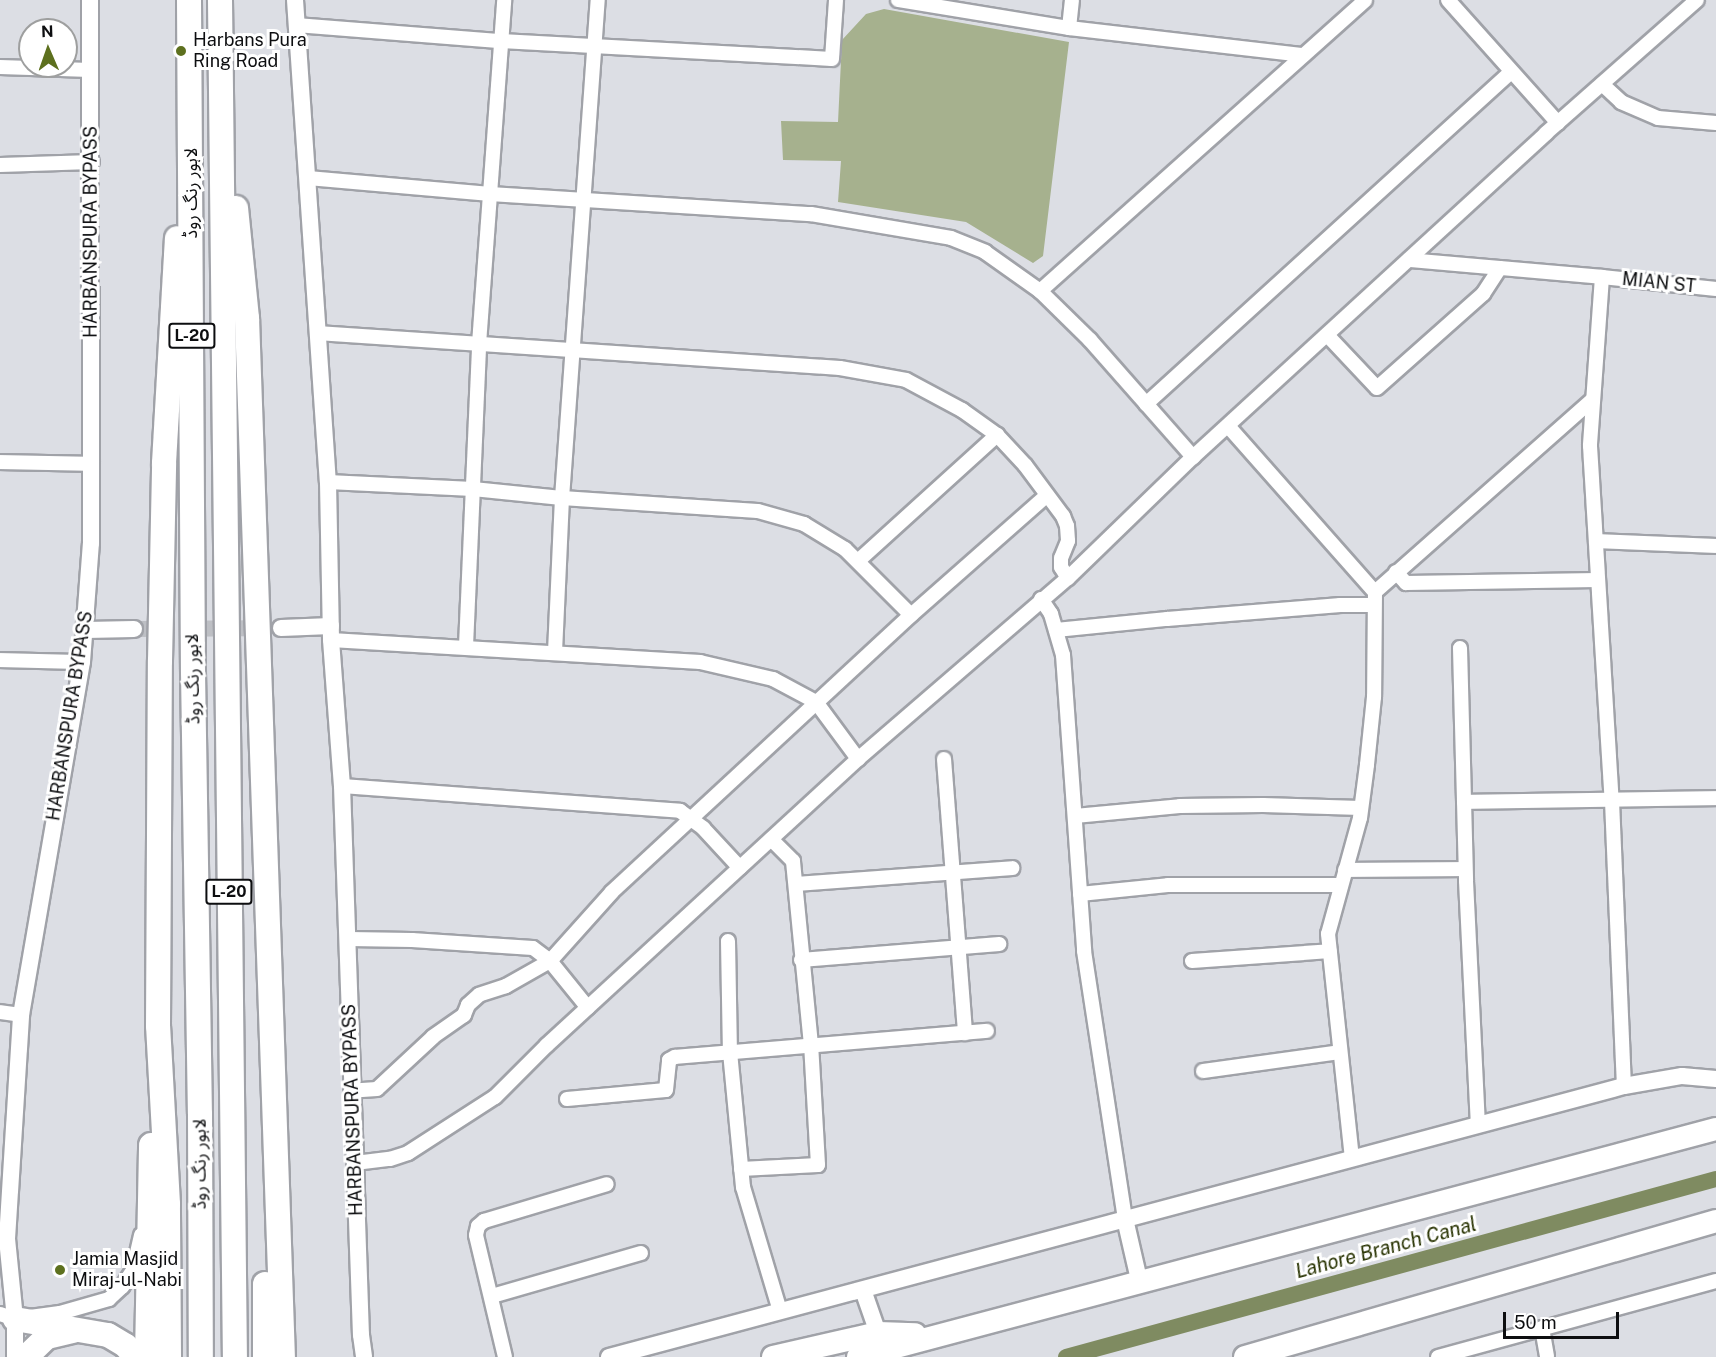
<!DOCTYPE html>
<meta charset="utf-8">
<style>
body{margin:0}
#map{position:relative;width:1716px;height:1357px;overflow:hidden;background:#dcdee4;font-family:"Public Sans","Noto Sans Arabic",sans-serif}
div>[style]{position:absolute}
.green>*{inset:0;background:#a6b18e}
.canal>*{height:16px;margin:-8px;padding:0 8px;transform-origin:8px;border-radius:8px;background:#7f8b61}
.tertiary-tunnel>*{height:16px;margin-top:-8px;transform-origin:0;background:repeating-linear-gradient(90deg,#bdbfc4 0 16px,transparent 0 24px)}
.roads{filter:drop-shadow(2px 0 #a0a2a8) drop-shadow(-2px 0 #a0a2a8) drop-shadow(0 2px #a0a2a8) drop-shadow(0 -2px #a0a2a8)}
.minor>*{height:14px;margin:-7px;padding:0 7px;transform-origin:7px;border-radius:7px;background:#fff}
.tertiary>*{height:16px;margin:-8px;padding:0 8px;transform-origin:8px;border-radius:8px;background:#fff}
.trunk>*{height:22px;margin:-11px;padding:0 11px;transform-origin:11px;border-radius:11px;background:#fff}
.motorway>*{height:24px;margin:-12px;padding:0 12px;transform-origin:12px;border-radius:12px;background:#fff}
.dots>*{width:16px;height:16px;translate:-50% -50%;box-sizing:border-box;border:3px solid #fff;border-radius:50%}
span{translate:-50% -50%;white-space:nowrap;text-align:center;line-height:1.15;-webkit-text-stroke:6px #fff;paint-order:stroke}
.shield-label span{padding:2px 4px;background:#fff;border:2px solid;border-radius:4px;-webkit-text-stroke-width:0}
.shield-label{font-size:16px;color:#0d0e10;font-weight:700}
.poi-label{font-size:18px;color:#0d0e10}
.left{translate:0 -50%;text-align:left}
.street-label{font-size:18px;color:#0d0e10}
.water-label{font-size:20px;color:#273200;font-style:italic}
.north{position:absolute;left:18px;top:18px;width:60px;height:60px;box-sizing:border-box;background:#fff;border:2px solid #9e9f9f;border-radius:50%;rotate:358deg;font-size:16px;font-weight:700;line-height:24px;text-align:center;color:#0d0e10}
.north::after{content:'';display:block;margin:auto;width:21px;height:27px;background:#5d701e;clip-path:polygon(50% 0,100% 100%,50% 72%,0 100%)}
.scale{position:absolute;left:1503px;top:1312px;width:116px;height:27px;box-sizing:border-box;border:3px solid #0d0e10;border-top:0;padding-left:8px;font-size:18px;line-height:21px;white-space:nowrap;color:#0d0e10;-webkit-text-stroke:4px #fff;paint-order:stroke}
</style>
<div id="map">
<div class="green">
<i style="clip-path:polygon(884px 9px,1069px 42px,1043px 256px,1033px 263px,966px 222px,838px 202px,841px 161px,783px 160px,781px 121px,838px 122px,842px 40px,866px 14px)"></i>
</div>
<div class="canal">
<i style="left:1066px;top:1357px;width:674px;rotate:-15.31deg"></i>
</div>
<div class="tertiary-tunnel">
<i style="left:134px;top:629px;width:147px;rotate:-0.4deg"></i>
</div>
<div class="roads">
<div class="minor">
<i style="left:898px;top:0;width:173px;rotate:9.3deg"></i>
<i style="left:1069px;top:28px;width:236px;rotate:6.6deg"></i>
<i style="left:1448px;top:0;width:165px;rotate:48.2deg"></i>
<i style="left:296px;top:25px;width:206px;rotate:4.5deg"></i>
<i style="left:501px;top:41px;width:331px;rotate:3.1deg"></i>
<i style="left:832px;top:59px;width:59px;rotate:-86.1deg"></i>
<i style="left:1069px;top:28px;width:28px;rotate:-84deg"></i>
<i style="left:0;top:67px;width:90px;rotate:1.9deg"></i>
<i style="left:1602px;top:84px;width:26px;rotate:43deg"></i>
<i style="left:1621px;top:102px;width:40px;rotate:23.4deg"></i>
<i style="left:1658px;top:118px;width:58px;rotate:4.9deg"></i>
<i style="left:0;top:165px;width:92px;rotate:-1.9deg"></i>
<i style="left:308px;top:178px;width:183px;rotate:5deg"></i>
<i style="left:490px;top:194px;width:322px;rotate:3.6deg"></i>
<i style="left:811px;top:214px;width:142px;rotate:9.7deg"></i>
<i style="left:951px;top:238px;width:37px;rotate:22deg"></i>
<i style="left:985px;top:252px;width:67px;rotate:35.3deg"></i>
<i style="left:1040px;top:291px;width:70px;rotate:44.4deg"></i>
<i style="left:1090px;top:340px;width:156px;rotate:48.6deg"></i>
<i style="left:1409px;top:260px;width:194px;rotate:5deg"></i>
<i style="left:1602px;top:277px;width:169px;rotate:94.1deg"></i>
<i style="left:1590px;top:446px;width:356px;rotate:86.5deg"></i>
<i style="left:1612px;top:801px;width:285px;rotate:87.6deg"></i>
<i style="left:1602px;top:277px;width:115px;rotate:6deg"></i>
<i style="left:1040px;top:291px;width:436px;rotate:-41.8deg"></i>
<i style="left:317px;top:333px;width:524px;rotate:3.83deg"></i>
<i style="left:840px;top:368px;width:67px;rotate:10.3deg"></i>
<i style="left:906px;top:380px;width:64px;rotate:28.2deg"></i>
<i style="left:962px;top:410px;width:43px;rotate:35.5deg"></i>
<i style="left:997px;top:435px;width:41px;rotate:47deg"></i>
<i style="left:1025px;top:465px;width:64px;rotate:53.3deg"></i>
<i style="left:1063px;top:516px;width:11px;rotate:68deg"></i>
<i style="left:1067px;top:526px;width:15px;rotate:86deg"></i>
<i style="left:1068px;top:541px;width:18px;rotate:112deg"></i>
<i style="left:1061px;top:558px;width:9px;rotate:90deg"></i>
<i style="left:1061px;top:567px;width:13px;rotate:58deg"></i>
<i style="left:1328px;top:336px;width:71px;rotate:46.7deg"></i>
<i style="left:1377px;top:388px;width:142px;rotate:-41.6deg"></i>
<i style="left:1483px;top:294px;width:31px;rotate:-57deg"></i>
<i style="left:1146px;top:404px;width:493px;rotate:-42.3deg"></i>
<i style="left:1228px;top:426px;width:222px;rotate:48.5deg"></i>
<i style="left:1375px;top:592px;width:105px;rotate:90.5deg"></i>
<i style="left:1374px;top:697px;width:68px;rotate:95.9deg"></i>
<i style="left:1367px;top:765px;width:53px;rotate:97.5deg"></i>
<i style="left:1360px;top:818px;width:120px;rotate:105.4deg"></i>
<i style="left:1328px;top:934px;width:225px;rotate:83.9deg"></i>
<i style="left:0;top:462px;width:92px;rotate:1.2deg"></i>
<i style="left:328px;top:482px;width:145px;rotate:2.8deg"></i>
<i style="left:473px;top:489px;width:89px;rotate:5.8deg"></i>
<i style="left:562px;top:498px;width:196px;rotate:3.8deg"></i>
<i style="left:758px;top:511px;width:48px;rotate:15.8deg"></i>
<i style="left:804px;top:524px;width:48px;rotate:31.4deg"></i>
<i style="left:845px;top:549px;width:93px;rotate:45deg"></i>
<i style="left:911px;top:615px;width:408px;rotate:137.2deg"></i>
<i style="left:612px;top:892px;width:93px;rotate:131.9deg"></i>
<i style="left:550px;top:961px;width:51px;rotate:150.4deg"></i>
<i style="left:506px;top:986px;width:28px;rotate:162deg"></i>
<i style="left:479px;top:995px;width:15px;rotate:138deg"></i>
<i style="left:468px;top:1005px;width:11px;rotate:112deg"></i>
<i style="left:464px;top:1015px;width:38px;rotate:145deg"></i>
<i style="left:433px;top:1037px;width:76px;rotate:137.1deg"></i>
<i style="left:377px;top:1089px;width:26px;rotate:176deg"></i>
<i style="left:1596px;top:541px;width:120px;rotate:2.4deg"></i>
<i style="left:858px;top:561px;width:188px;rotate:-42.2deg"></i>
<i style="left:1396px;top:572px;width:15px;rotate:48deg"></i>
<i style="left:1406px;top:583px;width:192px;rotate:-0.9deg"></i>
<i style="left:1375px;top:592px;width:291px;rotate:-41.5deg"></i>
<i style="left:1041px;top:599px;width:18px;rotate:56deg"></i>
<i style="left:1051px;top:614px;width:43px;rotate:73.7deg"></i>
<i style="left:1063px;top:655px;width:297px;rotate:85.9deg"></i>
<i style="left:1084px;top:951px;width:271px;rotate:81.3deg"></i>
<i style="left:911px;top:615px;width:181px;rotate:-41.4deg"></i>
<i style="left:1056px;top:630px;width:112px;rotate:-5.7deg"></i>
<i style="left:1167px;top:619px;width:174px;rotate:-4.6deg"></i>
<i style="left:1340px;top:605px;width:34px"></i>
<i style="left:331px;top:640px;width:370px;rotate:3.4deg"></i>
<i style="left:700px;top:662px;width:75px;rotate:13.1deg"></i>
<i style="left:773px;top:679px;width:49px;rotate:28.1deg"></i>
<i style="left:816px;top:702px;width:71px;rotate:53.6deg"></i>
<i style="left:466px;top:646px;width:302px;rotate:-87.5deg"></i>
<i style="left:479px;top:344px;width:345px;rotate:-85.8deg"></i>
<i style="left:1460px;top:648px;width:233px;rotate:88.5deg"></i>
<i style="left:1466px;top:881px;width:244px;rotate:87.2deg"></i>
<i style="left:555px;top:652px;width:154px;rotate:-87.4deg"></i>
<i style="left:562px;top:498px;width:499px;rotate:-85.9deg"></i>
<i style="left:0;top:660px;width:82px;rotate:1.4deg"></i>
<i style="left:944px;top:759px;width:275px;rotate:85.6deg"></i>
<i style="left:342px;top:786px;width:339px;rotate:4.2deg"></i>
<i style="left:680px;top:811px;width:29px;rotate:36deg"></i>
<i style="left:703px;top:828px;width:54px;rotate:47.2deg"></i>
<i style="left:1464px;top:802px;width:252px;rotate:-0.9deg"></i>
<i style="left:1075px;top:816px;width:105px;rotate:-5.4deg"></i>
<i style="left:1180px;top:806px;width:83px;rotate:-0.7deg"></i>
<i style="left:1263px;top:805px;width:98px;rotate:1.8deg"></i>
<i style="left:1345px;top:870px;width:120px;rotate:-0.5deg"></i>
<i style="left:796px;top:884px;width:217px;rotate:-4.2deg"></i>
<i style="left:1080px;top:894px;width:88px;rotate:-5.8deg"></i>
<i style="left:1168px;top:885px;width:173px"></i>
<i style="left:349px;top:939px;width:63px;rotate:0.9deg"></i>
<i style="left:412px;top:940px;width:121px;rotate:3.8deg"></i>
<i style="left:533px;top:948px;width:21px;rotate:37deg"></i>
<i style="left:550px;top:961px;width:60px;rotate:51deg"></i>
<i style="left:728px;top:941px;width:111px;rotate:89deg"></i>
<i style="left:730px;top:1052px;width:136px;rotate:84.5deg"></i>
<i style="left:743px;top:1187px;width:129px;rotate:73.4deg"></i>
<i style="left:801px;top:960px;width:199px;rotate:-4.6deg"></i>
<i style="left:1192px;top:961px;width:138px;rotate:-4.1deg"></i>
<i style="left:0;top:1012px;width:21px;rotate:8deg"></i>
<i style="left:1203px;top:1071px;width:138px;rotate:-7.9deg"></i>
<i style="left:567px;top:1099px;width:99px;rotate:-5.2deg"></i>
<i style="left:666px;top:1090px;width:30px;rotate:-84deg"></i>
<i style="left:669px;top:1060px;width:7px;rotate:-27deg"></i>
<i style="left:675px;top:1057px;width:313px;rotate:-4.8deg"></i>
<i style="left:355px;top:1163px;width:35px;rotate:-7deg"></i>
<i style="left:390px;top:1159px;width:19px;rotate:-18deg"></i>
<i style="left:408px;top:1153px;width:103px;rotate:-32.8deg"></i>
<i style="left:495px;top:1097px;width:74px;rotate:-45deg"></i>
<i style="left:547px;top:1045px;width:423px;rotate:-42.6deg"></i>
<i style="left:858px;top:759px;width:277px;rotate:-40.8deg"></i>
<i style="left:1068px;top:578px;width:174px;rotate:-44.1deg"></i>
<i style="left:1193px;top:457px;width:479px;rotate:-42.5deg"></i>
<i style="left:1546px;top:133px;width:201px;rotate:-41.4deg"></i>
<i style="left:741px;top:1169px;width:77px;rotate:-3deg"></i>
<i style="left:818px;top:1165px;width:120px;rotate:-93.3deg"></i>
<i style="left:811px;top:1045px;width:185px;rotate:-95.6deg"></i>
<i style="left:793px;top:861px;width:31px;rotate:-135deg"></i>
<i style="left:492px;top:1296px;width:155px;rotate:-16.1deg"></i>
<i style="left:0;top:1314px;width:16px;rotate:18deg"></i>
<i style="left:15px;top:1319px;width:45px;rotate:-7.6deg"></i>
<i style="left:60px;top:1313px;width:51px;rotate:-15.9deg"></i>
<i style="left:109px;top:1299px;width:18px;rotate:-43deg"></i>
<i style="left:122px;top:1287px;width:20px;rotate:-57deg"></i>
<i style="left:133px;top:1270px;width:36px;rotate:-77deg"></i>
<i style="left:1542px;top:1328px;width:29px;rotate:80deg"></i>
<i style="left:505px;top:1357px;width:125px;rotate:-103.4deg"></i>
<i style="left:476px;top:1235px;width:9px;rotate:-77deg"></i>
<i style="left:478px;top:1226px;width:8px;rotate:-40deg"></i>
<i style="left:484px;top:1221px;width:128px;rotate:-16.7deg"></i>
<i style="left:1438px;top:1357px;width:288px;rotate:-15.3deg"></i>
</div>
<div class="tertiary">
<i style="left:295px;top:0;width:483px;rotate:86.1deg"></i>
<i style="left:328px;top:482px;width:158px;rotate:88.9deg"></i>
<i style="left:331px;top:640px;width:146px;rotate:85.7deg"></i>
<i style="left:342px;top:786px;width:549px;rotate:88.02deg"></i>
<i style="left:361px;top:1335px;width:22px;rotate:82deg"></i>
<i style="left:281px;top:628px;width:50px;rotate:-2.3deg"></i>
<i style="left:86px;top:630px;width:48px;rotate:-1.2deg"></i>
<i style="left:1125px;top:1219px;width:67px;rotate:77deg"></i>
<i style="left:863px;top:1290px;width:46px;rotate:70.8deg"></i>
<i style="left:15px;top:1357px;width:38px;rotate:-90deg"></i>
<i style="left:15px;top:1319px;width:80px;rotate:-95.7deg"></i>
<i style="left:7px;top:1239px;width:224px;rotate:-86.4deg"></i>
<i style="left:21px;top:1015px;width:358px;rotate:-80.2deg"></i>
<i style="left:82px;top:662px;width:119px;rotate:-85.7deg"></i>
<i style="left:91px;top:543px;width:543px;rotate:-90.11deg"></i>
<i style="left:609px;top:1357px;width:1051px;rotate:-14.95deg"></i>
<i style="left:1624px;top:1086px;width:59px;rotate:-9.8deg"></i>
<i style="left:1682px;top:1076px;width:34px;rotate:5deg"></i>
</div>
<div class="trunk">
<i style="left:773px;top:1357px;width:108px;rotate:-12.9deg"></i>
<i style="left:878px;top:1333px;width:37px;rotate:2deg"></i>
<i style="left:858px;top:1357px;width:888px;rotate:-14.88deg"></i>
<i style="left:1245px;top:1357px;width:490px;rotate:-16.1deg"></i>
</div>
<div class="motorway">
<i style="left:189px;top:0;width:672px;rotate:89.66deg"></i>
<i style="left:193px;top:672px;width:442px;rotate:89.1deg"></i>
<i style="left:200px;top:1114px;width:243px;rotate:89.8deg"></i>
<i style="left:220px;top:0;width:1357px;rotate:89.37deg"></i>
<i style="left:236px;top:208px;width:111px;rotate:84.3deg"></i>
<i style="left:247px;top:318px;width:1040px;rotate:88.02deg"></i>
<i style="left:265px;top:1284px;width:73px;rotate:90deg"></i>
<i style="left:15px;top:1319px;width:94px;rotate:9.8deg"></i>
<i style="left:108px;top:1335px;width:21px;rotate:31deg"></i>
<i style="left:126px;top:1346px;width:14px;rotate:51deg"></i>
<i style="left:26px;top:1357px;width:29px;rotate:-44deg"></i>
<i style="left:47px;top:1337px;width:27px;rotate:-13deg"></i>
<i style="left:147px;top:1357px;width:212px;rotate:-88.9deg"></i>
<i style="left:169px;top:1357px;width:153px;rotate:-90.4deg"></i>
<i style="left:168px;top:1204px;width:178px;rotate:-93.2deg"></i>
<i style="left:158px;top:1026px;width:365px;rotate:-89.7deg"></i>
<i style="left:160px;top:661px;width:198px;rotate:-88.8deg"></i>
<i style="left:164px;top:463px;width:225px;rotate:-86.7deg"></i>
</div>
</div>
<div class="dots">
<i style="left:181px;top:51px;background:#5d701e"></i>
<i style="left:60px;top:1270px;background:#5d701e"></i>
</div>
<div class="shield-label">
<span style="left:192px;top:336px">L-20</span>
<span style="left:229px;top:892px">L-20</span>
</div>
<div class="poi-label">
<span class="left" style="left:193px;top:51px">Harbans Pura<br>Ring Road</span>
<span class="left" style="left:72px;top:1270px">Jamia Masjid<br>Miraj-ul-Nabi</span>
</div>
<div class="street-label">
<span style="left:191px;top:193px;rotate:-90deg">لاہور رنگ روڈ</span>
<span style="left:91px;top:232px;rotate:-90deg">HARBANSPURA BYPASS</span>
<span style="left:1659px;top:283px;rotate:6deg">MIAN ST</span>
<span style="left:193px;top:679px;rotate:-91deg">لاہور رنگ روڈ</span>
<span style="left:70px;top:716px;rotate:-81deg">HARBANSPURA BYPASS</span>
<span style="left:353px;top:1110px;rotate:-92deg">HARBANSPURA BYPASS</span>
<span style="left:200px;top:1164px;rotate:-90deg">لاہور رنگ روڈ</span>
</div>
<div class="water-label">
<span style="left:1386px;top:1248px;rotate:-15deg">Lahore Branch Canal</span>
</div>
<div class="north">N</div>
<div class="scale">50 m</div>
</div>
